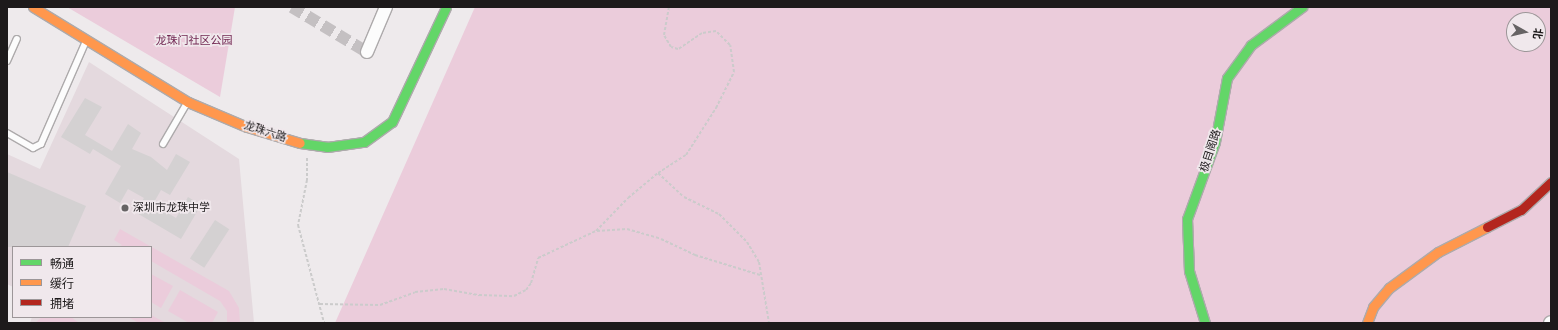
<!DOCTYPE html>
<meta charset="utf-8">
<style>
body{margin:0}
#map{position:relative;width:1558px;height:330px;overflow:hidden;background:#eeeaec;font-family:"Work Sans","Noto Sans SC",sans-serif}
div>[style]{position:absolute}
.built>*{inset:0;background:#e4d9de}
.green>*{inset:0;background:#ebccdb}
.building>*{inset:0;background:#d4d1d2;transform-origin:0 0}
.street-tunnel>*{height:12px;margin-top:-6px;transform-origin:0;background:repeating-linear-gradient(90deg,#c4c0c2 0 12px,transparent 0 18px)}
.path>*{height:2px;margin-top:-1px;transform-origin:0;background:repeating-linear-gradient(90deg,#cbcbcb 0 3px,transparent 0 5px)}
.roads{filter:drop-shadow(1px 0 #adaaab) drop-shadow(-1px 0 #adaaab) drop-shadow(0 1px #adaaab) drop-shadow(0 -1px #adaaab)}
.lane>*{height:6px;margin:-3px;padding:0 3px;transform-origin:3px;border-radius:3px;background:#fcfcfc}
.street>*{height:12px;margin:-6px;padding:0 6px;transform-origin:6px;border-radius:6px;background:#fcfcfc}
.fast>*{height:9px;margin:-4.5px;padding:0 4.5px;transform-origin:4.5px;border-radius:4.5px;background:#63d668}
.slow>*{height:9px;margin:-4.5px;padding:0 4.5px;transform-origin:4.5px;border-radius:4.5px;background:#ff974d}
.jam>*{height:9px;margin:-4.5px;padding:0 4.5px;transform-origin:4.5px;border-radius:4.5px;background:#b3261e}
.dots>*{width:11px;height:11px;translate:-50% -50%;box-sizing:border-box;border:2px solid #f0e8ec;border-radius:50%}
span{translate:-50% -50%;white-space:nowrap;text-align:center;line-height:1.15;-webkit-text-stroke:3.5px #f0e8ec;paint-order:stroke}
.park-label{font-size:11px;color:#712752}
.street-label{font-size:11px;color:#1d1a1b}
.poi-label{font-size:11px;color:#1d1a1b}
.left{translate:0 -50%;text-align:left}
.frame{position:absolute;inset:0;border:8px solid #1d1a1b;pointer-events:none}
.legend{position:absolute;left:12px;top:246px;width:140px;height:72px;box-sizing:border-box;background:#f0e8ec;border:1px solid #9c9698;margin:0;padding:5px 7px;list-style:none;font-size:12px;color:#1d1a1b}
.legend li{display:flex;align-items:center;gap:8px;height:20px}
.legend b{width:20px;border:1px solid #9c9698}
.north{position:absolute;left:1506px;top:12px;width:40px;height:40px;box-sizing:border-box;background:#f0e8ec;border:1px solid #9c9698;border-radius:50%;rotate:98deg;font-size:11px;font-weight:700;line-height:16px;text-align:center;color:#1d1a1b}
.north::after{content:'';display:block;margin:auto;width:14px;height:18px;background:#666364;clip-path:polygon(50% 0,100% 100%,50% 72%,0 100%)}
</style>
<div id="map">
<div class="built">
<i style="clip-path:polygon(89px 62px,239px 159px,254px 323px,30px 323px,32px 317px,151px 317px,151px 247px,13px 247px,13px 287px,7px 284px,7px 154px,40px 169px)"></i>
</div>
<div class="green">
<i style="clip-path:polygon(67px 7px,235px 7px,220px 97px)"></i>
<i style="clip-path:polygon(evenodd,475px 7px,1551px 7px,1551px 323px,335px 323px,475px 7px,1514px 20px,1538px 20px,1538px 44px,1514px 44px,1514px 20px)"></i>
<i style="clip-path:polygon(120px 229px,229px 291px,239px 308px,240px 323px,227px 323px,227px 311px,220px 301px,151px 261px,151px 247px,118px 247px,122px 245px,114px 240px)"></i>
<i style="clip-path:polygon(151px 274px,173px 286px,161px 308px,151px 302px)"></i>
<i style="clip-path:polygon(180px 290px,218px 312px,212px 323px,189px 323px,168px 311px)"></i>
<i style="clip-path:polygon(151px 315px,166px 323px,139px 323px,128px 317px,151px 317px)"></i>
<i style="clip-path:polygon(42px 317px,71px 317px,79px 323px,35px 323px)"></i>
</div>
<div class="building">
<i style="clip-path:polygon(85px 98px,102px 107px,85px 135px,112px 151px,128px 124px,141px 133px,132px 149px,151px 157px,167px 170px,176px 154px,190px 162px,170px 195px,161px 190px,153px 204px,176px 218px,188px 197px,201px 205px,181px 239px,135px 212px,144px 198px,128px 189px,120px 203px,105px 194px,121px 166px,93px 149px,90px 154px,61px 137px)"></i>
<i style="clip-path:polygon(7px 172px,86px 206px,68px 247px,7px 247px)"></i>
<i style="left:215px;top:220px;width:17px;height:46px;rotate:33deg"></i>
</div>
<div class="street-tunnel">
<i style="left:292px;top:7px;width:87px;rotate:31deg"></i>
</div>
<div class="path">
<i style="left:307px;top:158px;width:22px;rotate:90deg"></i>
<i style="left:307px;top:180px;width:46px;rotate:101.3deg"></i>
<i style="left:298px;top:225px;width:101px;rotate:75.1deg"></i>
<i style="left:658px;top:173px;width:35px;rotate:43deg"></i>
<i style="left:684px;top:197px;width:39px;rotate:26deg"></i>
<i style="left:719px;top:214px;width:40px;rotate:45deg"></i>
<i style="left:747px;top:242px;width:23px;rotate:59deg"></i>
<i style="left:759px;top:262px;width:62px;rotate:80.7deg"></i>
<i style="left:597px;top:231px;width:30px;rotate:-4deg"></i>
<i style="left:627px;top:229px;width:35px;rotate:16deg"></i>
<i style="left:661px;top:239px;width:38px;rotate:25deg"></i>
<i style="left:695px;top:255px;width:68px;rotate:17.1deg"></i>
<i style="left:320px;top:304px;width:60px;rotate:1deg"></i>
<i style="left:380px;top:305px;width:37px;rotate:-20deg"></i>
<i style="left:415px;top:292px;width:29px;rotate:-6deg"></i>
<i style="left:444px;top:289px;width:36px;rotate:10deg"></i>
<i style="left:479px;top:295px;width:35px;rotate:2deg"></i>
<i style="left:514px;top:296px;width:13px;rotate:-27deg"></i>
<i style="left:526px;top:290px;width:9px;rotate:-54deg"></i>
<i style="left:531px;top:283px;width:26px;rotate:-74deg"></i>
<i style="left:538px;top:258px;width:64px;rotate:-25deg"></i>
<i style="left:596px;top:231px;width:46px;rotate:-45.9deg"></i>
<i style="left:628px;top:198px;width:39px;rotate:-40deg"></i>
<i style="left:658px;top:173px;width:33px;rotate:-33deg"></i>
<i style="left:686px;top:155px;width:56px;rotate:-57.4deg"></i>
<i style="left:716px;top:108px;width:40px;rotate:-63.4deg"></i>
<i style="left:734px;top:72px;width:27px;rotate:-98deg"></i>
<i style="left:730px;top:45px;width:20px;rotate:-135deg"></i>
<i style="left:716px;top:31px;width:14px;rotate:172deg"></i>
<i style="left:702px;top:33px;width:29px;rotate:146deg"></i>
<i style="left:678px;top:49px;width:7px;rotate:-164deg"></i>
<i style="left:671px;top:47px;width:14px;rotate:-120deg"></i>
<i style="left:664px;top:35px;width:28px;rotate:-80deg"></i>
</div>
<div class="roads">
<div class="lane">
<i style="left:7px;top:61px;width:24px;rotate:-66deg"></i>
<i style="left:7px;top:133px;width:30px;rotate:30deg"></i>
<i style="left:33px;top:148px;width:9px;rotate:-27deg"></i>
<i style="left:41px;top:144px;width:112px;rotate:-66.4deg"></i>
<i style="left:163px;top:144px;width:48px;rotate:-59.7deg"></i>
</div>
<div class="street">
<i style="left:367px;top:52px;width:49px;rotate:-67.1deg"></i>
<i style="left:1550px;top:323px;width:1px;rotate:-45deg"></i>
</div>
<div class="fast">
<i style="left:300px;top:143px;width:27px;rotate:8deg"></i>
<i style="left:327px;top:147px;width:37px;rotate:-8deg"></i>
<i style="left:364px;top:142px;width:34px;rotate:-36deg"></i>
<i style="left:392px;top:122px;width:127px;rotate:-64.8deg"></i>
<i style="left:1205px;top:323px;width:54px;rotate:-107.1deg"></i>
<i style="left:1189px;top:271px;width:52px;rotate:-92.2deg"></i>
<i style="left:1187px;top:219px;width:82px;rotate:-70deg"></i>
<i style="left:1215px;top:142px;width:65px;rotate:-79.4deg"></i>
<i style="left:1227px;top:78px;width:41px;rotate:-54deg"></i>
<i style="left:1251px;top:45px;width:64px;rotate:-36.7deg"></i>
</div>
<div class="slow">
<i style="left:33px;top:7px;width:182px;rotate:31.5deg"></i>
<i style="left:188px;top:102px;width:64px;rotate:23deg"></i>
<i style="left:247px;top:127px;width:55px;rotate:16.8deg"></i>
<i style="left:1367px;top:323px;width:17px;rotate:-69deg"></i>
<i style="left:1373px;top:307px;width:25px;rotate:-50deg"></i>
<i style="left:1389px;top:288px;width:61px;rotate:-36.3deg"></i>
<i style="left:1438px;top:252px;width:55px;rotate:-27deg"></i>
</div>
<div class="jam">
<i style="left:1487px;top:227px;width:38px;rotate:-27deg"></i>
<i style="left:1521px;top:210px;width:41px;rotate:-43deg"></i>
</div>
</div>
<div class="dots">
<i style="left:125px;top:208px;background:#666364"></i>
</div>
<div class="park-label">
<span style="left:194px;top:41px">龙珠门社区公园</span>
</div>
<div class="street-label">
<span style="left:265px;top:132px;rotate:18deg">龙珠六路</span>
<span style="left:1211px;top:151px;rotate:-72deg">极目阁路</span>
</div>
<div class="poi-label">
<span class="left" style="left:133px;top:208px">深圳市龙珠中学</span>
</div>
<div class="frame"></div>
<ul class="legend">
<li><b style="height:5px;background:#63d668"></b>畅通</li>
<li><b style="height:5px;background:#ff974d"></b>缓行</li>
<li><b style="height:5px;background:#b3261e"></b>拥堵</li>
</ul>
<div class="north">北</div>
</div>
